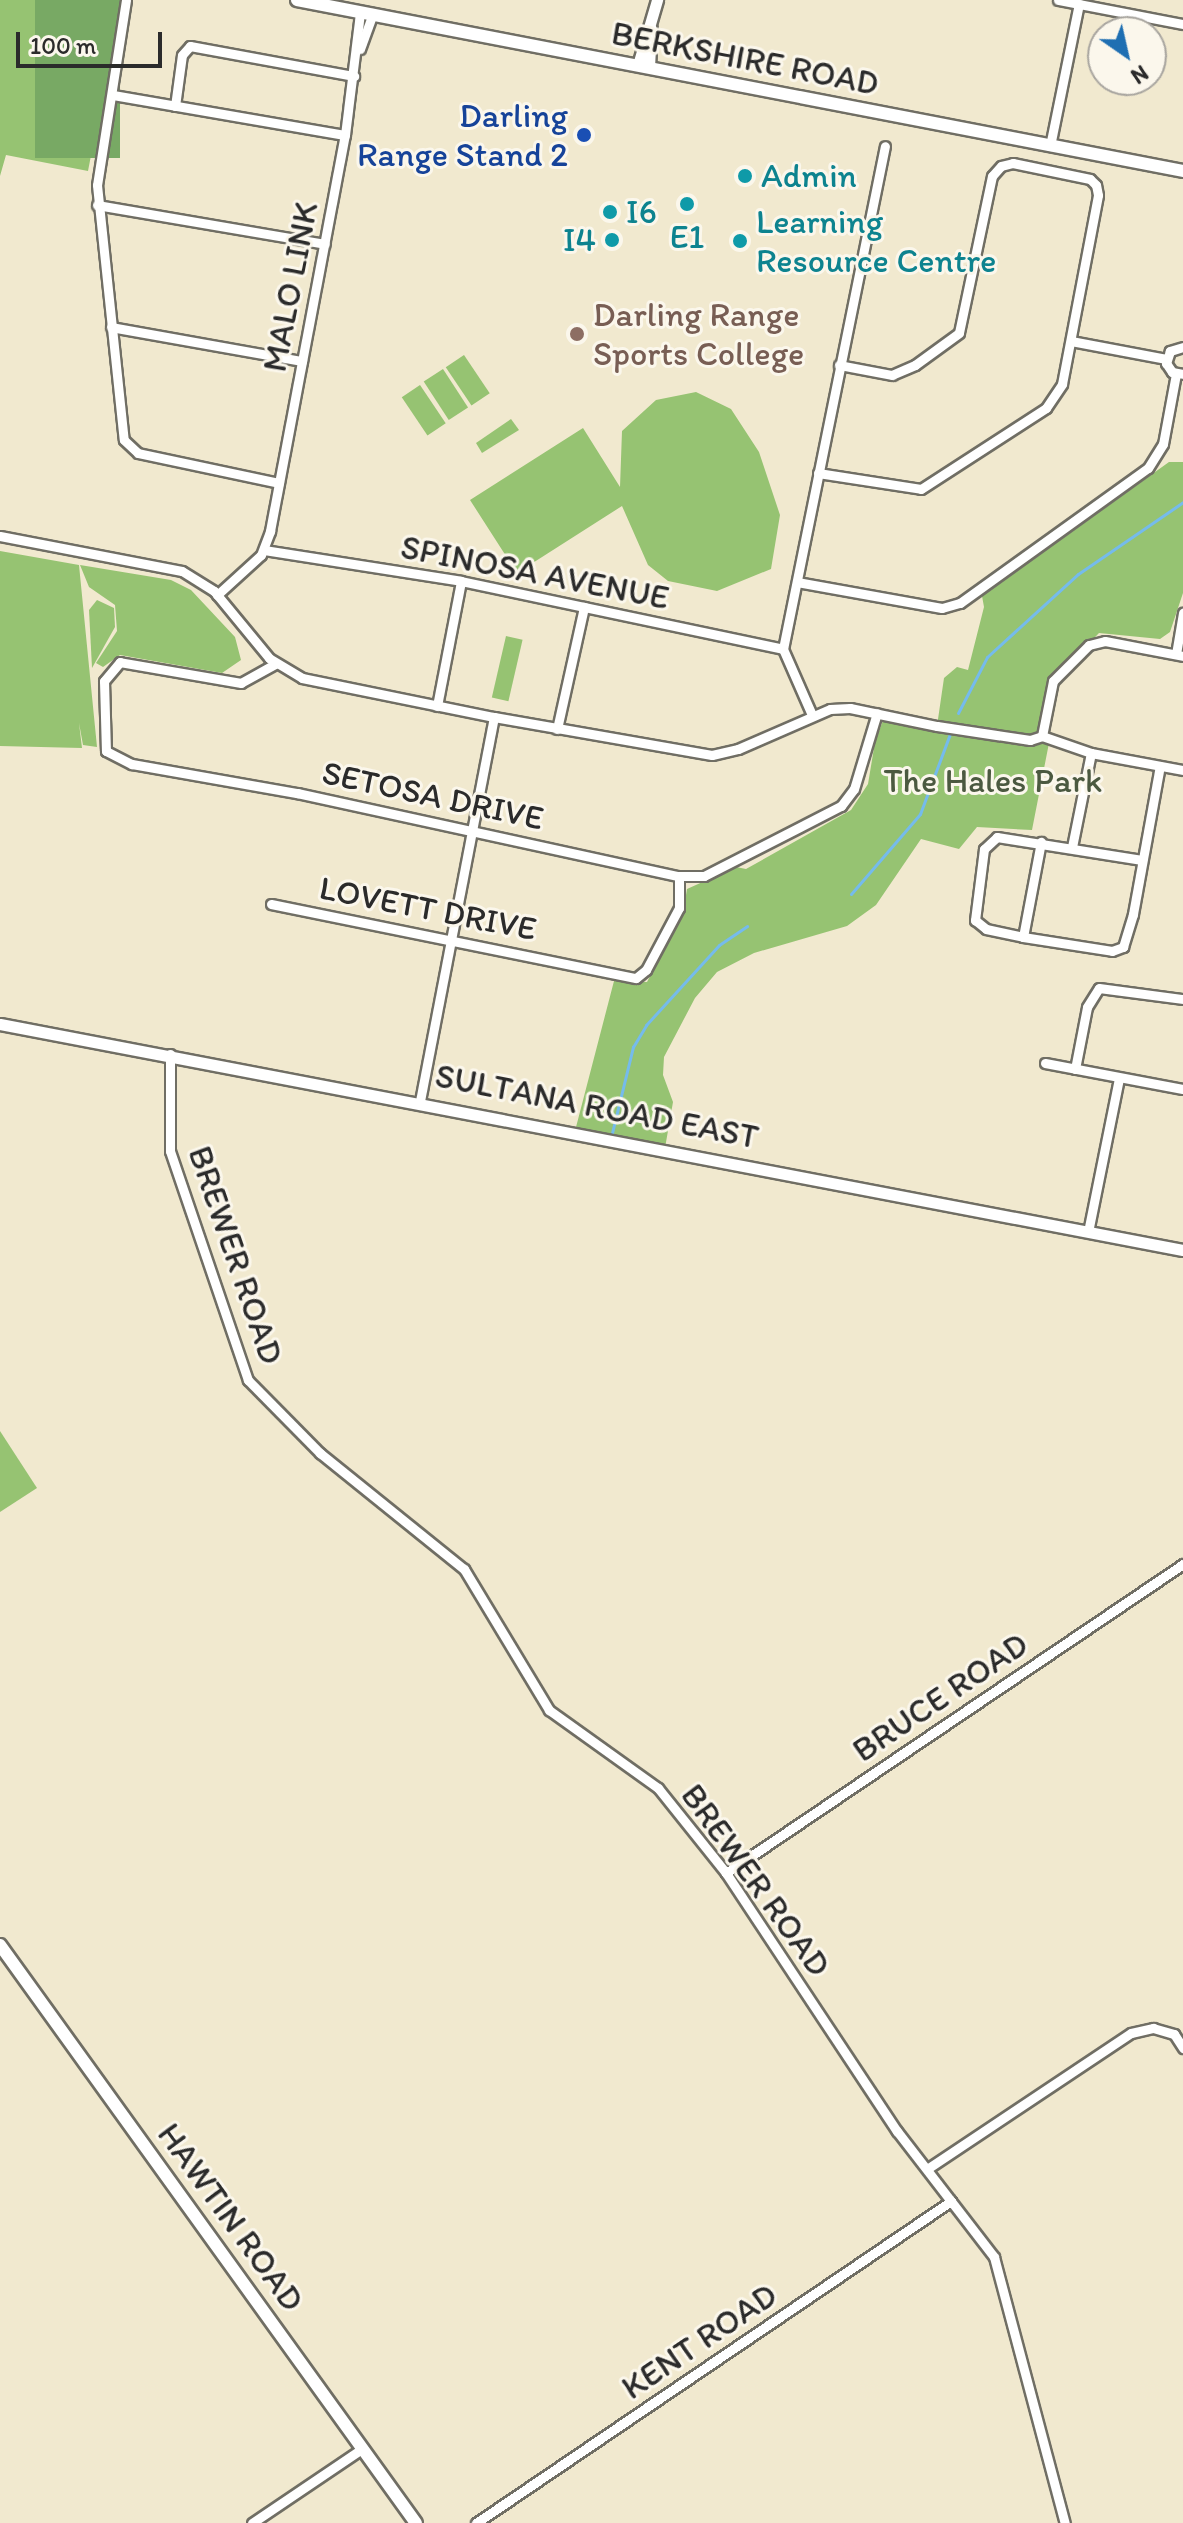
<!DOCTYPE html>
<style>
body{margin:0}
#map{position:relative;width:1183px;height:2523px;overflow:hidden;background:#f1e9cf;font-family:Itim,sans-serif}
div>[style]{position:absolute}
.green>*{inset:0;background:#96c372;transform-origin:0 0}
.forest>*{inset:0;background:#78a964;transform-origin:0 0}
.stream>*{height:3px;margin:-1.5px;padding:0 1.5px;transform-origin:1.5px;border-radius:1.5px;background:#75bbec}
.roads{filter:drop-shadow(2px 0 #706e64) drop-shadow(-2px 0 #706e64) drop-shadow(0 2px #706e64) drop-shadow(0 -2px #706e64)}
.minor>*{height:9px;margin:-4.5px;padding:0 4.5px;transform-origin:4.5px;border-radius:4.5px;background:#fff}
.tertiary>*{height:11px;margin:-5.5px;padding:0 5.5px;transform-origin:5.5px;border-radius:5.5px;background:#fff}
.secondary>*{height:12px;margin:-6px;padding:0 6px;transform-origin:6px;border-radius:6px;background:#fff}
.dots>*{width:22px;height:22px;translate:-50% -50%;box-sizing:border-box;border:4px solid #fbf7ec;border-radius:50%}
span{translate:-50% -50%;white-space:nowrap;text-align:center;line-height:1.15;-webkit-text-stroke:6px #fbf7ec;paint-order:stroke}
.street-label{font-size:34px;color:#2b2b2b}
.transit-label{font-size:34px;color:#164399}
.right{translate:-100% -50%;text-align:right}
.culture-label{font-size:34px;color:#0d838f}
.left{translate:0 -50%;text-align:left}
.education-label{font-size:34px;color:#785e54}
.park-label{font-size:34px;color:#4b5940}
.north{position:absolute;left:1087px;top:16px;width:80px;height:80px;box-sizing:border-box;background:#fbf7ec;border:2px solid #a8a59f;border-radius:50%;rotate:146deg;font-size:22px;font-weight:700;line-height:32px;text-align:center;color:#2b2b2b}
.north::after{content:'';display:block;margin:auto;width:28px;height:36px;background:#1f6fb2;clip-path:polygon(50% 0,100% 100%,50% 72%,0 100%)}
.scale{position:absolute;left:16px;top:32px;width:146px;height:36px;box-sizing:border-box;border:4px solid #2b2b2b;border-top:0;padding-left:10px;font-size:24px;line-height:28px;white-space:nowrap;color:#2b2b2b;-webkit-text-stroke:6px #fbf7ec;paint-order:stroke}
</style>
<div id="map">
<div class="green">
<i style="clip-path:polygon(0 0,121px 0,88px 171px,6px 155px,0 176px)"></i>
<i style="left:464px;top:355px;width:46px;height:22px;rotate:56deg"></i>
<i style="left:443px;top:369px;width:46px;height:23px;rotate:57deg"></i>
<i style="left:420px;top:385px;width:46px;height:22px;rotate:56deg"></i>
<i style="clip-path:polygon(696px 392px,731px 409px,759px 452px,780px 515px,771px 569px,717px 591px,668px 581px,648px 565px,622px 506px,517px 573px,470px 500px,583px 428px,620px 487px,622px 431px,656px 400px)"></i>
<i style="clip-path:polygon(511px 419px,519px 430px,482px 453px,476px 443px)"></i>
<i style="clip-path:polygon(1169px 462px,1183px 462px,1183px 593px,1170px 632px,1160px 639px,1099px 633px,1053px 681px,1042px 736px,1049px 743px,1032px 830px,977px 827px,959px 849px,921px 839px,876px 905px,847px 926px,754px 953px,717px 972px,695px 998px,664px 1057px,663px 1075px,673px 1102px,665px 1148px,575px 1131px,614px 981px,647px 982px,683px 913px,687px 889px,736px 867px,746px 869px,851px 810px,868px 784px,875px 742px,885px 715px,937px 726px,944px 678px,957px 667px,968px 670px,984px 607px,982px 596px)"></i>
<i style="clip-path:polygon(0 551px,79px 565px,97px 747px,83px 745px,79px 723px,82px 748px,0 746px)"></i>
<i style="clip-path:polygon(80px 565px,171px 580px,191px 590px,235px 637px,241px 660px,222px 673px,120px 655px,103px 667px,96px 663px,117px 631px,115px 605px,89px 587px)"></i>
<i style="clip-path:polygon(97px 600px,114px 608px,115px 627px,92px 668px,89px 610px)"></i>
<i style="left:506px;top:636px;width:17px;height:63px;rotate:13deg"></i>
<i style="clip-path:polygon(0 1431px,37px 1488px,0 1512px)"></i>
</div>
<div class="forest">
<i style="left:35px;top:0;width:85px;height:158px"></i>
</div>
<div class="stream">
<i style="left:958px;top:713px;width:63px;rotate:-62.6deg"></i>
<i style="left:987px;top:657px;width:123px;rotate:-42.4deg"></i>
<i style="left:1078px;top:574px;width:127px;rotate:-34.4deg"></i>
<i style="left:851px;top:894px;width:106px;rotate:-49.2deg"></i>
<i style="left:920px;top:814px;width:97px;rotate:-69.5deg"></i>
<i style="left:611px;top:1137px;width:93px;rotate:-76.3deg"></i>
<i style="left:633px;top:1047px;width:26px;rotate:-59deg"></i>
<i style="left:646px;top:1025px;width:108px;rotate:-47.6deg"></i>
<i style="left:719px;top:945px;width:34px;rotate:-34deg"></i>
</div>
<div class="roads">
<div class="minor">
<i style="left:126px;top:0;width:187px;rotate:98.9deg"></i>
<i style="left:97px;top:185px;width:256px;rotate:84deg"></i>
<i style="left:124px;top:440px;width:19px;rotate:43deg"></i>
<i style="left:138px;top:453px;width:144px;rotate:12deg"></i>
<i style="left:1058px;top:0;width:127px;rotate:10.9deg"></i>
<i style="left:360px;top:49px;width:38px;rotate:-70deg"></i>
<i style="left:113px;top:95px;width:235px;rotate:9.8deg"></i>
<i style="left:175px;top:106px;width:51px;rotate:-82.2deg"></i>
<i style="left:182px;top:55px;width:12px;rotate:-48deg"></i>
<i style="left:190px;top:46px;width:167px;rotate:10.4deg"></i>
<i style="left:1050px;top:146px;width:145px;rotate:-78.5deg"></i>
<i style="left:97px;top:205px;width:231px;rotate:9.7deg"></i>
<i style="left:111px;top:327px;width:194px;rotate:10.1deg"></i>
<i style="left:1071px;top:341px;width:97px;rotate:10.7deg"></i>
<i style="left:1183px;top:347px;width:14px;rotate:163deg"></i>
<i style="left:1170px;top:351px;width:13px;rotate:108deg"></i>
<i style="left:1166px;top:363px;width:11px;rotate:56deg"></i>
<i style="left:1172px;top:372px;width:11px;rotate:10deg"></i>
<i style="left:818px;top:473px;width:104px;rotate:8.8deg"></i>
<i style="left:921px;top:489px;width:149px;rotate:-32.9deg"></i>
<i style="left:1046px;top:408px;width:29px;rotate:-56deg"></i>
<i style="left:1062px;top:384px;width:192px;rotate:-79.2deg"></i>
<i style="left:1098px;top:195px;width:10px;rotate:-101deg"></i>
<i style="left:1096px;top:185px;width:8px;rotate:-135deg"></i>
<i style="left:1090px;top:179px;width:79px;rotate:-168.3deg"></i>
<i style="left:1013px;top:163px;width:12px;rotate:166deg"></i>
<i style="left:1001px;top:166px;width:13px;rotate:132deg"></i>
<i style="left:992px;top:176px;width:160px;rotate:101.9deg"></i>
<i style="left:959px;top:333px;width:54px;rotate:144deg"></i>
<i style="left:915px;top:365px;width:25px;rotate:157deg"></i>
<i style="left:892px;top:375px;width:54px;rotate:-169.3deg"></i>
<i style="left:0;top:536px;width:185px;rotate:10.9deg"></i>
<i style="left:182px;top:571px;width:38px;rotate:32deg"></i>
<i style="left:214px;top:591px;width:87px;rotate:50.6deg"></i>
<i style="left:269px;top:658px;width:39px;rotate:31deg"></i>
<i style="left:302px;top:678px;width:196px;rotate:11.5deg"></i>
<i style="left:494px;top:717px;width:221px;rotate:9.9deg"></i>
<i style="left:712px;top:755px;width:27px;rotate:-13deg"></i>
<i style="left:738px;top:749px;width:100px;rotate:-23.5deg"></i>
<i style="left:830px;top:709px;width:20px;rotate:-3deg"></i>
<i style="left:850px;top:708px;width:89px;rotate:11.7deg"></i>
<i style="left:937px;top:726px;width:94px;rotate:8.6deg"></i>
<i style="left:1030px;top:740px;width:13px;rotate:-18deg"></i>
<i style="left:1042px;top:736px;width:52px;rotate:19.1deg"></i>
<i style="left:1091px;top:753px;width:94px;rotate:10.5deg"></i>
<i style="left:264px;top:550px;width:199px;rotate:8.9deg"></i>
<i style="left:461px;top:581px;width:329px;rotate:11.9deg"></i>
<i style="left:783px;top:649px;width:513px;rotate:-78.54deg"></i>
<i style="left:797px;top:582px;width:147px;rotate:10.2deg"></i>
<i style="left:942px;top:608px;width:19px;rotate:-16deg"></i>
<i style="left:960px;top:603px;width:231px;rotate:-35.7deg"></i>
<i style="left:1148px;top:468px;width:28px;rotate:-58deg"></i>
<i style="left:1163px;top:444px;width:71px;rotate:-79.5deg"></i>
<i style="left:217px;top:595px;width:59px;rotate:-42.3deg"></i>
<i style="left:261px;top:555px;width:26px;rotate:-69deg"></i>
<i style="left:270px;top:531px;width:403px;rotate:-79.3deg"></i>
<i style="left:345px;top:135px;width:124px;rotate:-83deg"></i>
<i style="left:783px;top:649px;width:72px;rotate:66.3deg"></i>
<i style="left:1176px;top:654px;width:42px;rotate:-80.3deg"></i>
<i style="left:275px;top:664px;width:39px;rotate:151deg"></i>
<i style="left:241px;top:683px;width:123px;rotate:-170.2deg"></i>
<i style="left:120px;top:662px;width:25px;rotate:130deg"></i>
<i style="left:104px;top:681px;width:70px;rotate:88.4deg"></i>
<i style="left:106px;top:751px;width:29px;rotate:27deg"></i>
<i style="left:132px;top:764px;width:168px;rotate:10deg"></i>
<i style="left:297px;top:793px;width:391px;rotate:12.3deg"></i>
<i style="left:679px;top:876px;width:25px"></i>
<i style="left:704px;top:876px;width:154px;rotate:-27.1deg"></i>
<i style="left:841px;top:806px;width:21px;rotate:-53deg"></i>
<i style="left:854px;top:789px;width:79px;rotate:-73.2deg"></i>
<i style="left:437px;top:706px;width:127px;rotate:-79.1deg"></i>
<i style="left:557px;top:729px;width:125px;rotate:-77.5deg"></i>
<i style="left:1042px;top:736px;width:56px;rotate:-78.7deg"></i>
<i style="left:1053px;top:681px;width:51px;rotate:-45deg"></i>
<i style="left:1089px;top:645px;width:16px;rotate:-14deg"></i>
<i style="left:1105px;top:641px;width:79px;rotate:10.9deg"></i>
<i style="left:1072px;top:847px;width:96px;rotate:-78.6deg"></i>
<i style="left:1142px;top:860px;width:147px;rotate:-171deg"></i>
<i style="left:997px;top:837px;width:18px;rotate:137deg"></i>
<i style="left:984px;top:849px;width:72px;rotate:97.2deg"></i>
<i style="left:975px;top:920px;width:14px;rotate:39deg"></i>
<i style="left:986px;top:929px;width:38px;rotate:12deg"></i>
<i style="left:1023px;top:937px;width:90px;rotate:8.9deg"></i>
<i style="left:1112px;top:951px;width:12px;rotate:-20deg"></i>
<i style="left:1123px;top:947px;width:34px;rotate:-73deg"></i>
<i style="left:1133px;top:914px;width:150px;rotate:-79.7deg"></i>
<i style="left:271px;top:904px;width:372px;rotate:11.5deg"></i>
<i style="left:636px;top:978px;width:13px;rotate:-39deg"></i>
<i style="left:646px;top:970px;width:70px;rotate:-62deg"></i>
<i style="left:679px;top:908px;width:32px;rotate:-90deg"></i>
<i style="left:1023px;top:937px;width:97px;rotate:-79.3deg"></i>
<i style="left:170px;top:1054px;width:97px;rotate:90deg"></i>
<i style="left:170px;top:1151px;width:242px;rotate:71.2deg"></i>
<i style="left:248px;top:1380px;width:103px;rotate:45.4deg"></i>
<i style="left:320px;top:1453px;width:185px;rotate:38.9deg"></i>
<i style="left:464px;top:1569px;width:165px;rotate:58.9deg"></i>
<i style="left:549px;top:1710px;width:134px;rotate:35.6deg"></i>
<i style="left:658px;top:1788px;width:109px;rotate:51.3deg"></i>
<i style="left:726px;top:1873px;width:310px;rotate:56.5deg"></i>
<i style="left:897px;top:2131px;width:159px;rotate:52.4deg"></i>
<i style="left:994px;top:2257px;width:275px;rotate:75.1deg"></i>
<i style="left:1045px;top:1063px;width:140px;rotate:10.7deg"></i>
<i style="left:1075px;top:1069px;width:63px;rotate:-79deg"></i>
<i style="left:1087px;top:1007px;width:22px;rotate:-58deg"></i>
<i style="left:1099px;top:988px;width:85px;rotate:7.5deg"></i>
<i style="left:420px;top:1101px;width:391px;rotate:-79.1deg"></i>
<i style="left:1088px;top:1232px;width:157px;rotate:-78.6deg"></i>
<i style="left:726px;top:1873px;width:552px;rotate:-34.06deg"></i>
<i style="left:927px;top:2169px;width:245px;rotate:-33.7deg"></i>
<i style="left:1131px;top:2033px;width:23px;rotate:-13deg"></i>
<i style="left:1153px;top:2028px;width:22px;rotate:16deg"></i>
<i style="left:1174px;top:2034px;width:17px;rotate:57deg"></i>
<i style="left:252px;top:2523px;width:134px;rotate:-34deg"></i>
<i style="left:476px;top:2523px;width:574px;rotate:-34.13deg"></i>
</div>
<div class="tertiary">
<i style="left:638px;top:65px;width:68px;rotate:-73.7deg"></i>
<i style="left:649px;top:67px;width:38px;rotate:-87deg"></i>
<i style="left:0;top:1024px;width:1204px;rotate:10.82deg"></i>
</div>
<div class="secondary">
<i style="left:297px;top:0;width:902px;rotate:10.92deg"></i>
<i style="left:0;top:1945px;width:712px;rotate:54.26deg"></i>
</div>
</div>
<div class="dots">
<i style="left:584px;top:135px;background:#1a4fb4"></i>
<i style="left:745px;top:176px;background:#0f9aa8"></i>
<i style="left:687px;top:204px;background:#0f9aa8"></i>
<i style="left:610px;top:212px;background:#0f9aa8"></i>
<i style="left:612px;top:240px;background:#0f9aa8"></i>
<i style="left:740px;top:241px;background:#0f9aa8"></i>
<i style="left:577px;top:334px;background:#8d6e63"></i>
</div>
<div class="street-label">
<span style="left:745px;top:58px;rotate:11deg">BERKSHIRE ROAD</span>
<span style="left:290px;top:287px;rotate:-79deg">MALO LINK</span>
<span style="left:535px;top:572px;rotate:11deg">SPINOSA AVENUE</span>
<span style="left:433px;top:795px;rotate:12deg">SETOSA DRIVE</span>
<span style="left:428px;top:908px;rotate:11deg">LOVETT DRIVE</span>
<span style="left:597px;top:1106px;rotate:11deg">SULTANA ROAD EAST</span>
<span style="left:236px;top:1255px;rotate:71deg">BREWER ROAD</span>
<span style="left:940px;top:1697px;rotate:-34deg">BRUCE ROAD</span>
<span style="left:756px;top:1880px;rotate:54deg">BREWER ROAD</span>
<span style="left:231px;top:2217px;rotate:54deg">HAWTIN ROAD</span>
<span style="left:699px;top:2341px;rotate:-34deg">KENT ROAD</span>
</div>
<div class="transit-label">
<span class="right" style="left:568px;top:135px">Darling<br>Range Stand 2</span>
</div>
<div class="culture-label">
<span class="left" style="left:761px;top:176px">Admin</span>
<span class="left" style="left:626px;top:212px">I6</span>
<span class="left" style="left:756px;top:241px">Learning<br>Resource Centre</span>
<span style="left:687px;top:237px">E1</span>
<span class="right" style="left:596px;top:240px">I4</span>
</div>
<div class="education-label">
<span class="left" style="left:593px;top:334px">Darling Range<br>Sports College</span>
</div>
<div class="park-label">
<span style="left:993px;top:781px">The Hales Park</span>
</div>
<div class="north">N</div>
<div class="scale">100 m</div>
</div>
